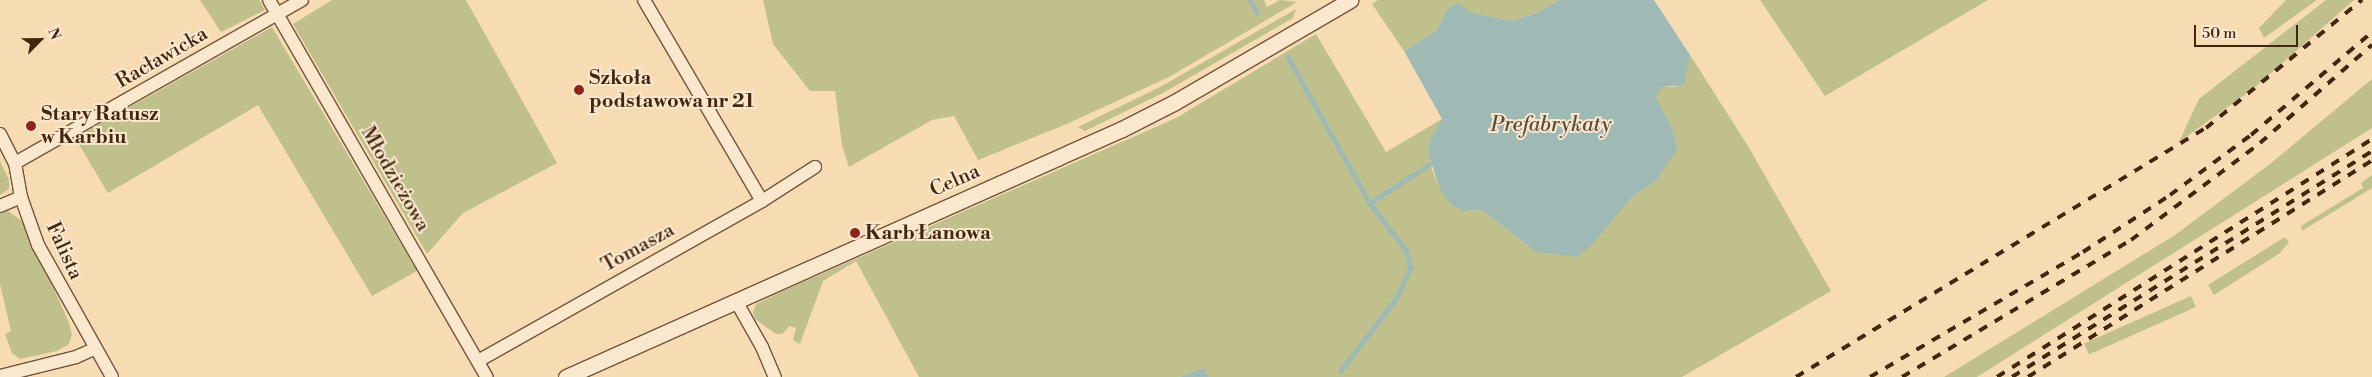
<!DOCTYPE html>
<meta charset="utf-8">
<style>
body{margin:0}
#map{position:relative;width:2372px;height:377px;overflow:hidden;background:#f7dcb3;font-family:"Libre Bodoni",serif}
div>[style]{position:absolute}
.green>*{inset:0;background:#bfc08b;transform-origin:0 0}
.water>*{inset:0;background:#9fbab4}
.stream>*{height:4.5px;margin:-2.25px;padding:0 2.25px;transform-origin:2.25px;border-radius:2.25px;background:#9fbab4}
.roads{filter:drop-shadow(1px 0 #715439) drop-shadow(-1px 0 #715439) drop-shadow(0 1px #715439) drop-shadow(0 -1px #715439)}
.minor>*{height:12px;margin:-6px;padding:0 6px;transform-origin:6px;border-radius:6px;background:#fae8ce}
.tertiary>*{height:15px;margin:-7.5px;padding:0 7.5px;transform-origin:7.5px;border-radius:7.5px;background:#fae8ce}
.rail>*{height:4px;margin-top:-2px;transform-origin:0;background:repeating-linear-gradient(90deg,#442610 0 9px,transparent 0 18px)}
.dots>*{width:14px;height:14px;translate:-50% -50%;box-sizing:border-box;border:2px solid #fae8ce;border-radius:50%}
span{translate:-50% -50%;white-space:nowrap;text-align:center;line-height:1.15;-webkit-text-stroke:4px #fae8ce;paint-order:stroke}
.street-label{font-size:20px;color:#442610}
.poi-label{font-size:20px;color:#442610;font-weight:700}
.left{translate:0 -50%;text-align:left}
.water-label{font-size:21px;color:#5b4b39;font-style:italic}
.north{position:absolute;left:15px;top:15px;width:50px;height:50px;-webkit-text-stroke:4px #fae8ce;paint-order:stroke;rotate:67deg;font-size:14px;font-weight:700;line-height:20px;text-align:center;color:#442610}
.north::after{content:'';display:block;margin:auto;width:18px;height:22px;background:#442610;clip-path:polygon(50% 0,100% 100%,50% 72%,0 100%)}
.scale{position:absolute;left:2194px;top:25px;width:104px;height:22px;box-sizing:border-box;border:2px solid #442610;border-top:0;padding-left:6px;font-size:15px;line-height:18px;white-space:nowrap;color:#442610;-webkit-text-stroke:4px #fae8ce;paint-order:stroke}
</style>
<div id="map">
<div class="green">
<i style="clip-path:polygon(200px 0,259px 0,265px 10px,221px 32px)"></i>
<i style="clip-path:polygon(332px 0,466px 0,557px 163px,463px 213px,427px 254px,293px 24px)"></i>
<i style="clip-path:polygon(763px 0,1264px 0,1267px 7px,1280px 0,1297px 2px,1169px 77px,1069px 123px,978px 160px,954px 116px,932px 120px,849px 167px,842px 145px,835px 91px,810px 91px,773px 44px)"></i>
<i style="clip-path:polygon(1378px 0,1559px 0,1537px 13px,1511px 21px,1447px 9px,1437px 30px,1404px 51px,1372px 4px)"></i>
<i style="clip-path:polygon(1760px 0,1988px 0,1825px 96px)"></i>
<i style="clip-path:polygon(2286px 0,2317px 0,2264px 38px,2259px 28px)"></i>
<i style="clip-path:polygon(2326px 0,2354px 0,2254px 88px,2179px 142px,2199px 99px)"></i>
<i style="clip-path:polygon(1296px 9px,1293px 18px,1163px 93px,1085px 131px,1078px 127px,1160px 87px)"></i>
<i style="clip-path:polygon(272px 27px,417px 271px,372px 296px,258px 105px,108px 193px,75px 138px)"></i>
<i style="clip-path:polygon(1316px 34px,1386px 152px,1442px 119px,1431px 137px,1430px 164px,1440px 190px,1451px 205px,1463px 211px,1482px 210px,1536px 252px,1614px 217px,1632px 197px,1656px 181px,1678px 147px,1672px 128px,1656px 97px,1661px 87px,1675px 87px,1685px 74px,1690px 55px,1748px 146px,1831px 291px,1682px 377px,1209px 377px,1204px 368px,1179px 377px,919px 377px,856px 261px,823px 281px,800px 344px,793px 340px,796px 328px,790px 326px,782px 334px,776px 334px,755px 319px,753px 313px,756px 304px,783px 291px,1176px 118px)"></i>
<i style="clip-path:polygon(2372px 79px,2372px 128px,1977px 377px,1944px 377px,2175px 235px,2270px 164px)"></i>
<i style="clip-path:polygon(0 161px,9px 180px,9px 189px,0 195px)"></i>
<i style="clip-path:polygon(2372px 175px,2372px 188px,2302px 231px,2301px 226px,2363px 188px,2361px 183px)"></i>
<i style="clip-path:polygon(8px 211px,23px 222px,68px 320px,72px 334px,69px 344px,57px 351px,20px 359px,12px 353px,5px 334px,11px 331px,0 284px,0 213px)"></i>
<i style="clip-path:polygon(2285px 237px,2289px 242px,2280px 253px,2214px 295px,2208px 285px)"></i>
<i style="left:2191px;top:296px;width:12px;height:117px;rotate:66deg"></i>
</div>
<div class="water">
<i style="clip-path:polygon(1559px 0,1654px 0,1690px 55px,1684px 85px,1662px 87px,1656px 97px,1672px 128px,1678px 148px,1656px 181px,1632px 197px,1592px 245px,1577px 257px,1536px 252px,1482px 210px,1463px 211px,1451px 205px,1440px 190px,1428px 152px,1431px 137px,1442px 119px,1404px 51px,1437px 30px,1447px 9px,1458px 3px,1472px 13px,1511px 21px,1537px 13px)"></i>
<i style="clip-path:polygon(1204px 368px,1209px 377px,1179px 377px)"></i>
</div>
<div class="stream">
<i style="left:1250px;top:0;width:14px;rotate:60deg"></i>
<i style="left:1288px;top:57px;width:167px;rotate:60.7deg"></i>
<i style="left:1370px;top:203px;width:59px;rotate:52.5deg"></i>
<i style="left:1406px;top:250px;width:19px;rotate:74deg"></i>
<i style="left:1411px;top:268px;width:33px;rotate:115deg"></i>
<i style="left:1397px;top:298px;width:92px;rotate:127.5deg"></i>
<i style="left:1370px;top:203px;width:72px;rotate:-33deg"></i>
</div>
<div class="roads">
<div class="minor">
<i style="left:269px;top:0;width:435px;rotate:60deg"></i>
<i style="left:644px;top:0;width:233px;rotate:59.6deg"></i>
<i style="left:0;top:134px;width:33px;rotate:63deg"></i>
<i style="left:15px;top:163px;width:35px;rotate:80deg"></i>
<i style="left:21px;top:197px;width:51px;rotate:70.5deg"></i>
<i style="left:38px;top:245px;width:151px;rotate:60.7deg"></i>
<i style="left:15px;top:163px;width:330px;rotate:-29.6deg"></i>
<i style="left:0;top:206px;width:23px;rotate:-23deg"></i>
<i style="left:736px;top:301px;width:53px;rotate:60.5deg"></i>
<i style="left:762px;top:347px;width:33px;rotate:67deg"></i>
<i style="left:478px;top:361px;width:326px;rotate:-29.4deg"></i>
<i style="left:762px;top:201px;width:63px;rotate:-32.7deg"></i>
<i style="left:0;top:376px;width:78px;rotate:-14deg"></i>
<i style="left:76px;top:357px;width:20px;rotate:-24deg"></i>
</div>
<div class="tertiary">
<i style="left:566px;top:377px;width:609px;rotate:-24.04deg"></i>
<i style="left:1122px;top:129px;width:59px;rotate:-27deg"></i>
<i style="left:1175px;top:102px;width:203px;rotate:-30.2deg"></i>
</div>
</div>
<div class="rail">
<i style="left:1796px;top:377px;width:480px;rotate:-31.3deg"></i>
<i style="left:2206px;top:128px;width:202px;rotate:-39.4deg"></i>
<i style="left:1870px;top:377px;width:247px;rotate:-30.4deg"></i>
<i style="left:2083px;top:252px;width:104px;rotate:-33.2deg"></i>
<i style="left:2170px;top:195px;width:101px;rotate:-36.5deg"></i>
<i style="left:2251px;top:135px;width:159px;rotate:-40.4deg"></i>
<i style="left:1902px;top:377px;width:267px;rotate:-30.9deg"></i>
<i style="left:2131px;top:240px;width:161px;rotate:-36.9deg"></i>
<i style="left:2260px;top:143px;width:149px;rotate:-41.2deg"></i>
<i style="left:1997px;top:377px;width:444px;rotate:-32.4deg"></i>
<i style="left:2012px;top:377px;width:425px;rotate:-32.1deg"></i>
<i style="left:2028px;top:377px;width:407px;rotate:-32.2deg"></i>
</div>
<div class="dots">
<i style="left:579px;top:90px;background:#8f2418"></i>
<i style="left:31px;top:126px;background:#8f2418"></i>
<i style="left:855px;top:233px;background:#8f2418"></i>
</div>
<div class="street-label">
<span style="left:162px;top:58px;rotate:-30deg">Racławicka</span>
<span style="left:395px;top:179px;rotate:60deg">Młodzieżowa</span>
<span style="left:955px;top:181px;rotate:-24deg">Celna</span>
<span style="left:638px;top:248px;rotate:-29deg">Tomasza</span>
<span style="left:64px;top:251px;rotate:65deg">Falista</span>
</div>
<div class="poi-label">
<span class="left" style="left:589px;top:90px">Szkoła<br>podstawowa nr 21</span>
<span class="left" style="left:41px;top:126px">Stary Ratusz<br>w Karbiu</span>
<span class="left" style="left:865px;top:233px">Karb Łanowa</span>
</div>
<div class="water-label">
<span style="left:1551px;top:125px">Prefabrykaty</span>
</div>
<div class="north">N</div>
<div class="scale">50 m</div>
</div>
